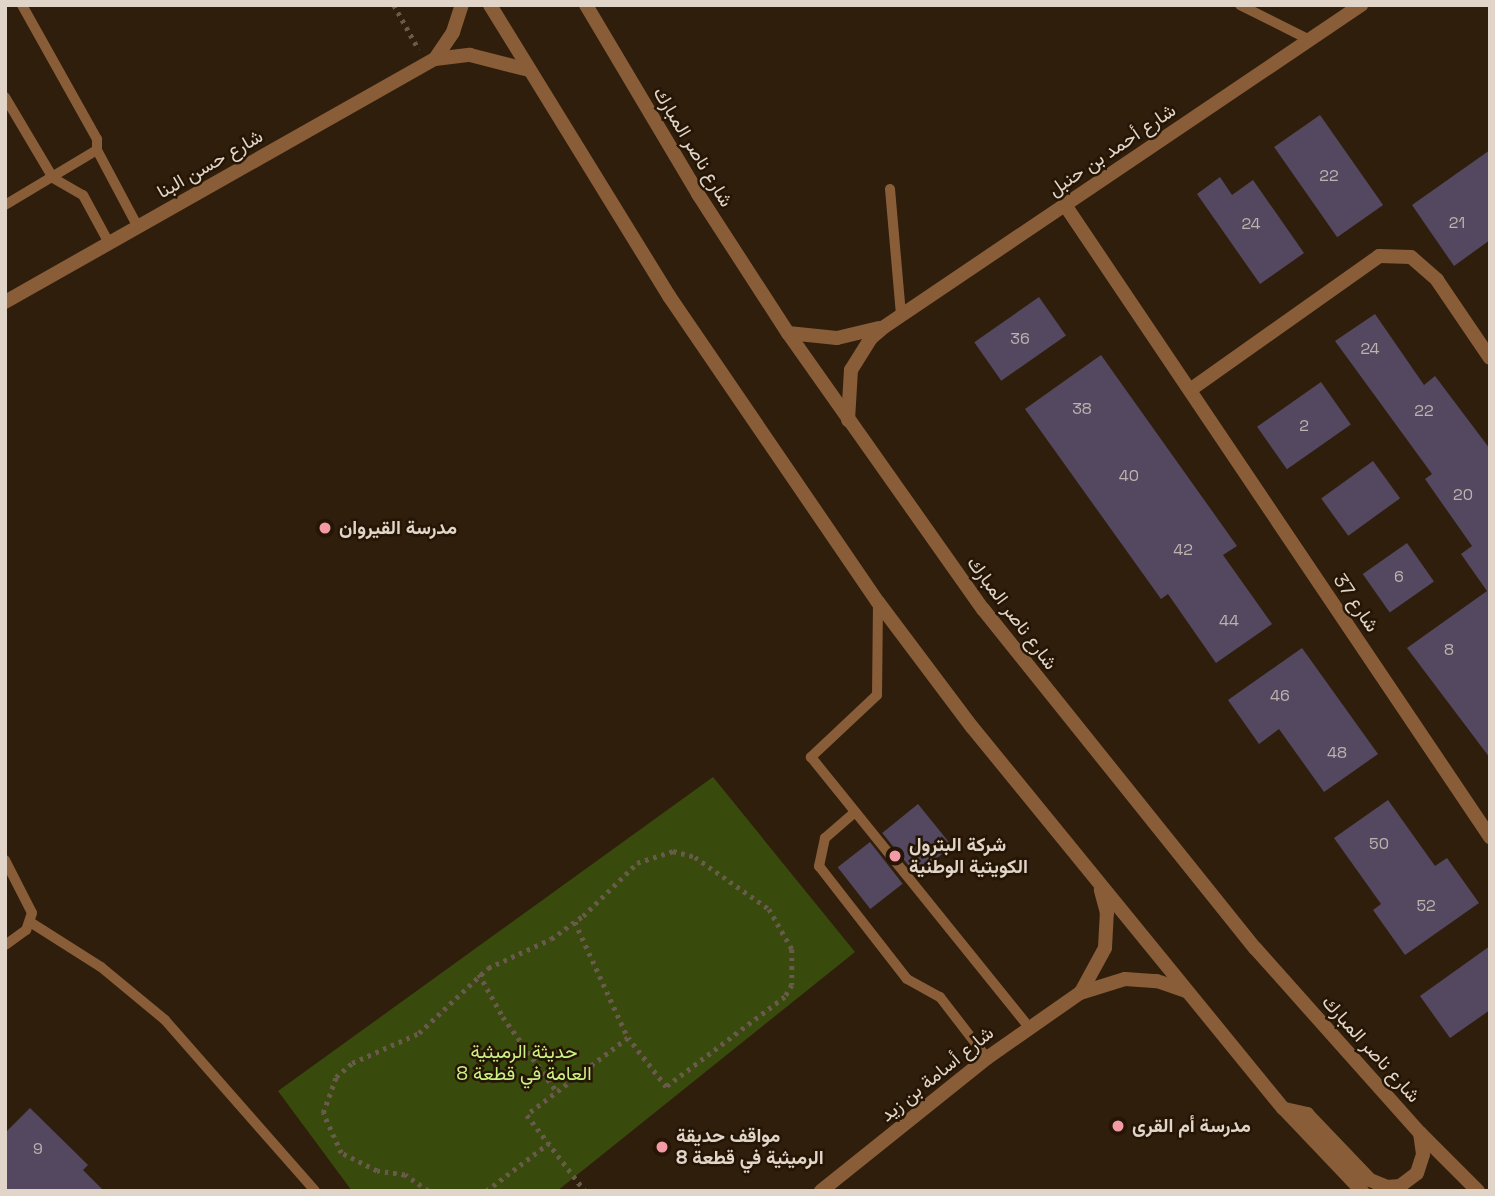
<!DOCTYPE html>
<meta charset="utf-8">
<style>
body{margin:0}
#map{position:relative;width:1495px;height:1196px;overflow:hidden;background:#301e0d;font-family:"Space Grotesk",Vazirmatn,sans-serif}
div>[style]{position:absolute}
.green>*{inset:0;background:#384b0c}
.building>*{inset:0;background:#53485f;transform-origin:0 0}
.path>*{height:4.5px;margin-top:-2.25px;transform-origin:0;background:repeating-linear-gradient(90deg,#6a5a4b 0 3.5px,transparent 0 8.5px)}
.service>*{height:10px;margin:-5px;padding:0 5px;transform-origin:5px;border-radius:5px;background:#895d38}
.minor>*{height:14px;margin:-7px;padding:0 7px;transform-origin:7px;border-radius:7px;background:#895d38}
.tertiary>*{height:14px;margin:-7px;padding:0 7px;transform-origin:7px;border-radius:7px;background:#895d38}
.dots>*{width:19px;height:19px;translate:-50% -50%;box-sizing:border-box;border:4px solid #251504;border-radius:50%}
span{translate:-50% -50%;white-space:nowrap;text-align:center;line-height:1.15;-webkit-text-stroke:5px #251504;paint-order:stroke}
.number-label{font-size:16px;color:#beb2af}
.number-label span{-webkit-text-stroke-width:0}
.street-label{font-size:19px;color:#e1d5ca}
.poi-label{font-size:19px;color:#e1d5ca;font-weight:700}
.left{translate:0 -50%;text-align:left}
.park-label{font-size:19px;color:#cbf284}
.frame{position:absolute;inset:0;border:7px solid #e1d5ca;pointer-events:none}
</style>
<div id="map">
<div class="green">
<i style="clip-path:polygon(713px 777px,855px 952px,557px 1191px,352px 1191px,278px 1091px)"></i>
</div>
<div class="building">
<i style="left:1320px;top:115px;width:110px;height:56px;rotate:55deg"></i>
<i style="clip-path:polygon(1490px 150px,1490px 240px,1454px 266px,1412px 205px)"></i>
<i style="clip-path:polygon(1220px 177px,1232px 195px,1253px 180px,1304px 253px,1260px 284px,1197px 194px)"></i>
<i style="left:1039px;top:297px;width:47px;height:79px;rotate:55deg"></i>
<i style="clip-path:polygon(1375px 314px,1424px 385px,1435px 376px,1490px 449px,1490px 758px,1407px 648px,1487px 591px,1461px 554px,1472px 546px,1425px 479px,1432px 474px,1335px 341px)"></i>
<i style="clip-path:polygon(1101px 355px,1237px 546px,1223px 555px,1272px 624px,1216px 663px,1168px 594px,1161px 599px,1025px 409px)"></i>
<i style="left:1321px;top:382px;width:52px;height:78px;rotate:55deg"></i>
<i style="left:1373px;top:461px;width:46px;height:64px;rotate:54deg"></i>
<i style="left:1407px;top:543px;width:47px;height:54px;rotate:55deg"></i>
<i style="clip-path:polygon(1302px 648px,1378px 754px,1324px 792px,1279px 729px,1259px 744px,1228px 700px)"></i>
<i style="clip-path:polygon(1388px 800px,1435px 866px,1447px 858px,1479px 903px,1405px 955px,1373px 910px,1381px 904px,1334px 838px)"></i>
<i style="left:918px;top:804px;width:54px;height:46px;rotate:51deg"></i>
<i style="left:870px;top:842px;width:53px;height:41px;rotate:52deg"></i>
<i style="clip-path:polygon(1490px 946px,1490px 1010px,1450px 1038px,1420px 996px)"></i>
<i style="clip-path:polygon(30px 1108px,88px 1165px,83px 1170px,104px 1191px,5px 1191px,5px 1133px)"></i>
</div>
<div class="path">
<i style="left:394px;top:5px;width:51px;rotate:60.9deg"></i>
<i style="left:575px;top:922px;width:128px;rotate:65.4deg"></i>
<i style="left:479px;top:974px;width:49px;rotate:60.8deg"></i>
<i style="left:503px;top:1017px;width:92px;rotate:54.2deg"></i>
<i style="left:428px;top:1191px;width:28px;rotate:-145deg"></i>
<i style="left:405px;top:1175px;width:28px;rotate:-172deg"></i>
<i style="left:377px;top:1171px;width:40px;rotate:-153.4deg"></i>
<i style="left:341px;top:1153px;width:44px;rotate:-114.2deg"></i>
<i style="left:323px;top:1113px;width:38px;rotate:-70deg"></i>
<i style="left:336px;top:1077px;width:21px;rotate:-41deg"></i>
<i style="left:352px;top:1063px;width:73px;rotate:-24.1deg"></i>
<i style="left:419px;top:1033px;width:95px;rotate:-43.3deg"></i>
<i style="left:488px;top:968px;width:69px;rotate:-24.7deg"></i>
<i style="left:551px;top:939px;width:39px;rotate:-36deg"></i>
<i style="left:583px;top:916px;width:76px;rotate:-44.5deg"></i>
<i style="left:637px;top:863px;width:38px;rotate:-18deg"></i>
<i style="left:673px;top:851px;width:23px;rotate:15deg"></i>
<i style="left:695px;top:857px;width:90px;rotate:35.1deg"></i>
<i style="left:769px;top:909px;width:46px;rotate:60.1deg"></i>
<i style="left:792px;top:949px;width:36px;rotate:90deg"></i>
<i style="left:792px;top:985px;width:14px;rotate:120deg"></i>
<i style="left:785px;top:997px;width:149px;rotate:142.9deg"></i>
<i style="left:666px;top:1087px;width:62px;rotate:-127.8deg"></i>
<i style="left:628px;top:1038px;width:127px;rotate:142.7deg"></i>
<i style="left:527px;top:1115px;width:96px;rotate:52.7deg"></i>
<i style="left:486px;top:1191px;width:79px;rotate:-37.3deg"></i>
</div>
<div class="service">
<i style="left:22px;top:5px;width:154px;rotate:60.8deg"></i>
<i style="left:97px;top:139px;width:11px;rotate:90deg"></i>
<i style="left:97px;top:150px;width:87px;rotate:62deg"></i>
<i style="left:1240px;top:5px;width:78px;rotate:26.6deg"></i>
<i style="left:5px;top:97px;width:94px;rotate:59.3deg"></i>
<i style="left:53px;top:178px;width:34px;rotate:30deg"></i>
<i style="left:83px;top:195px;width:55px;rotate:61.6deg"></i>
<i style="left:890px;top:189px;width:127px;rotate:85deg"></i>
<i style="left:5px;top:205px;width:107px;rotate:-30.9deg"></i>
<i style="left:878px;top:602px;width:93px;rotate:90.6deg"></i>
<i style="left:877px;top:695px;width:91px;rotate:136.8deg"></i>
<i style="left:811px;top:757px;width:347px;rotate:51.1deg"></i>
<i style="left:855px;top:812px;width:40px;rotate:139deg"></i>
<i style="left:825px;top:838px;width:29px;rotate:102deg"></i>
<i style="left:819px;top:866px;width:143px;rotate:52.1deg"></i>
<i style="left:907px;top:979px;width:38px;rotate:29deg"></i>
<i style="left:940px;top:997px;width:77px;rotate:52.4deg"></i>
<i style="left:5px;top:860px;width:59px;rotate:63deg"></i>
<i style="left:32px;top:913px;width:18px;rotate:109deg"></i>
<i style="left:26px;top:930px;width:26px;rotate:144deg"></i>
<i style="left:30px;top:922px;width:84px;rotate:32.4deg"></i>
<i style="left:101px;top:967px;width:83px;rotate:39.6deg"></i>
<i style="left:165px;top:1020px;width:227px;rotate:48.7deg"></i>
</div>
<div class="minor">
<i style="left:1065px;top:205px;width:762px;rotate:56.08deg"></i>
<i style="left:1190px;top:390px;width:232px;rotate:-35.3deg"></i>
<i style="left:1379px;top:256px;width:32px;rotate:2deg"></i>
<i style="left:1411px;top:257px;width:35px;rotate:41deg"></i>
<i style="left:1437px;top:280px;width:94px;rotate:55.8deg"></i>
</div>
<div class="tertiary">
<i style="left:490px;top:5px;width:342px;rotate:58.4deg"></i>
<i style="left:669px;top:296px;width:371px;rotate:55.7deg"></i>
<i style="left:878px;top:602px;width:156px;rotate:53.1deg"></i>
<i style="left:972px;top:727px;width:492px;rotate:50.8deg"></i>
<i style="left:1283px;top:1108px;width:115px;rotate:46.4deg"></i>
<i style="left:586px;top:5px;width:220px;rotate:59.3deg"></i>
<i style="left:698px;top:194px;width:166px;rotate:57.1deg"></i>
<i style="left:788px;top:333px;width:338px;rotate:54.8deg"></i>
<i style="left:983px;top:609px;width:435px;rotate:51.3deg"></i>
<i style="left:1255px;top:948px;width:248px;rotate:48.3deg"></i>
<i style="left:1420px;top:1133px;width:82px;rotate:45deg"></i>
<i style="left:435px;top:59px;width:32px;rotate:-56deg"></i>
<i style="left:453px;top:32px;width:28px;rotate:-72deg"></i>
<i style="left:5px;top:302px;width:494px;rotate:-29.5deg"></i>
<i style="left:435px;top:59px;width:35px;rotate:-7deg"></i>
<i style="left:470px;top:55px;width:61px;rotate:14.3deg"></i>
<i style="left:788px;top:333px;width:49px;rotate:5.8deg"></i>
<i style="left:837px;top:338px;width:43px;rotate:-13.4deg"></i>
<i style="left:848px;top:420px;width:50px;rotate:-86.6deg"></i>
<i style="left:851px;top:370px;width:36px;rotate:-58deg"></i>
<i style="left:870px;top:339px;width:18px;rotate:-41deg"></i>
<i style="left:884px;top:327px;width:576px;rotate:-34.02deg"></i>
<i style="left:1081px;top:992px;width:50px;rotate:-61.4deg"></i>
<i style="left:1105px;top:948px;width:35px;rotate:-87deg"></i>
<i style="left:1107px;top:913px;width:24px;rotate:-105deg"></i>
<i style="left:1285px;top:1109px;width:23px;rotate:13deg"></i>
<i style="left:1307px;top:1114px;width:91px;rotate:46.3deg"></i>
<i style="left:1370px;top:1180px;width:18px;rotate:22deg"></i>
<i style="left:1387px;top:1187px;width:13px;rotate:-4deg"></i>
<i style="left:1400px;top:1186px;width:21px;rotate:-37deg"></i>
<i style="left:1417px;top:1173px;width:20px;rotate:-72deg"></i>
<i style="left:1423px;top:1154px;width:21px;rotate:-98deg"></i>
<i style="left:821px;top:1191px;width:213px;rotate:-38.7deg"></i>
<i style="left:987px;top:1058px;width:113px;rotate:-35deg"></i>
<i style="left:1080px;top:993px;width:47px;rotate:-17.3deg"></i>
<i style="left:1125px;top:979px;width:32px;rotate:4deg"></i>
<i style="left:1157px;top:981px;width:31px;rotate:19deg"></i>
</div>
<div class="dots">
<i style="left:325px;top:528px;background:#f49aa6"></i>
<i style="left:895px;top:856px;background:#f49aa6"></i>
<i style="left:1118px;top:1126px;background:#f49aa6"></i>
<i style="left:662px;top:1147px;background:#f49aa6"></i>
</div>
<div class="number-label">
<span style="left:1329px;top:176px">22</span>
<span style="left:1457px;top:223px">21</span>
<span style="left:1251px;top:224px">24</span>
<span style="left:1020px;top:339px">36</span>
<span style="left:1370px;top:349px">24</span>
<span style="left:1082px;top:409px">38</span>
<span style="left:1424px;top:411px">22</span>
<span style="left:1304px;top:426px">2</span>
<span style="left:1129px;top:476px">40</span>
<span style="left:1463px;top:495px">20</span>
<span style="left:1183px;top:550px">42</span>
<span style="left:1399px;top:577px">6</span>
<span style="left:1229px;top:621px">44</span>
<span style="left:1449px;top:650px">8</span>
<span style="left:1280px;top:696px">46</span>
<span style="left:1337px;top:753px">48</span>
<span style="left:1379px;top:844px">50</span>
<span style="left:1426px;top:906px">52</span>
<span style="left:38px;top:1149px">9</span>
</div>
<div class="street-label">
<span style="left:693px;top:147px;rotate:59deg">شارع ناصر المبارك</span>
<span style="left:1112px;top:150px;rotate:-34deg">شارع أحمد بن حنبل</span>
<span style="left:210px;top:164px;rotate:-30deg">شارع حسن البنا</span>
<span style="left:1356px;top:603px;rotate:56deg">شارع 37</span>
<span style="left:1012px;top:613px;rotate:53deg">شارع ناصر المبارك</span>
<span style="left:1371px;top:1049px;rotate:48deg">شارع ناصر المبارك</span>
<span style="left:937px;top:1074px;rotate:-39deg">شارع أسامة بن زيد</span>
</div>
<div class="poi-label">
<span class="left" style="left:339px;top:528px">مدرسة القيروان</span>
<span class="left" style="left:909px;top:856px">شركة البترول<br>الكويتية الوطنية</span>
<span class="left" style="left:1132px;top:1126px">مدرسة أم القرى</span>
<span class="left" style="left:676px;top:1147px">مواقف حديقة<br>الرميثية في قطعة 8</span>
</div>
<div class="park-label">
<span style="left:524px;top:1063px">حديثة الرميثية<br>العامة في قطعة 8</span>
</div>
<div class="frame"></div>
</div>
